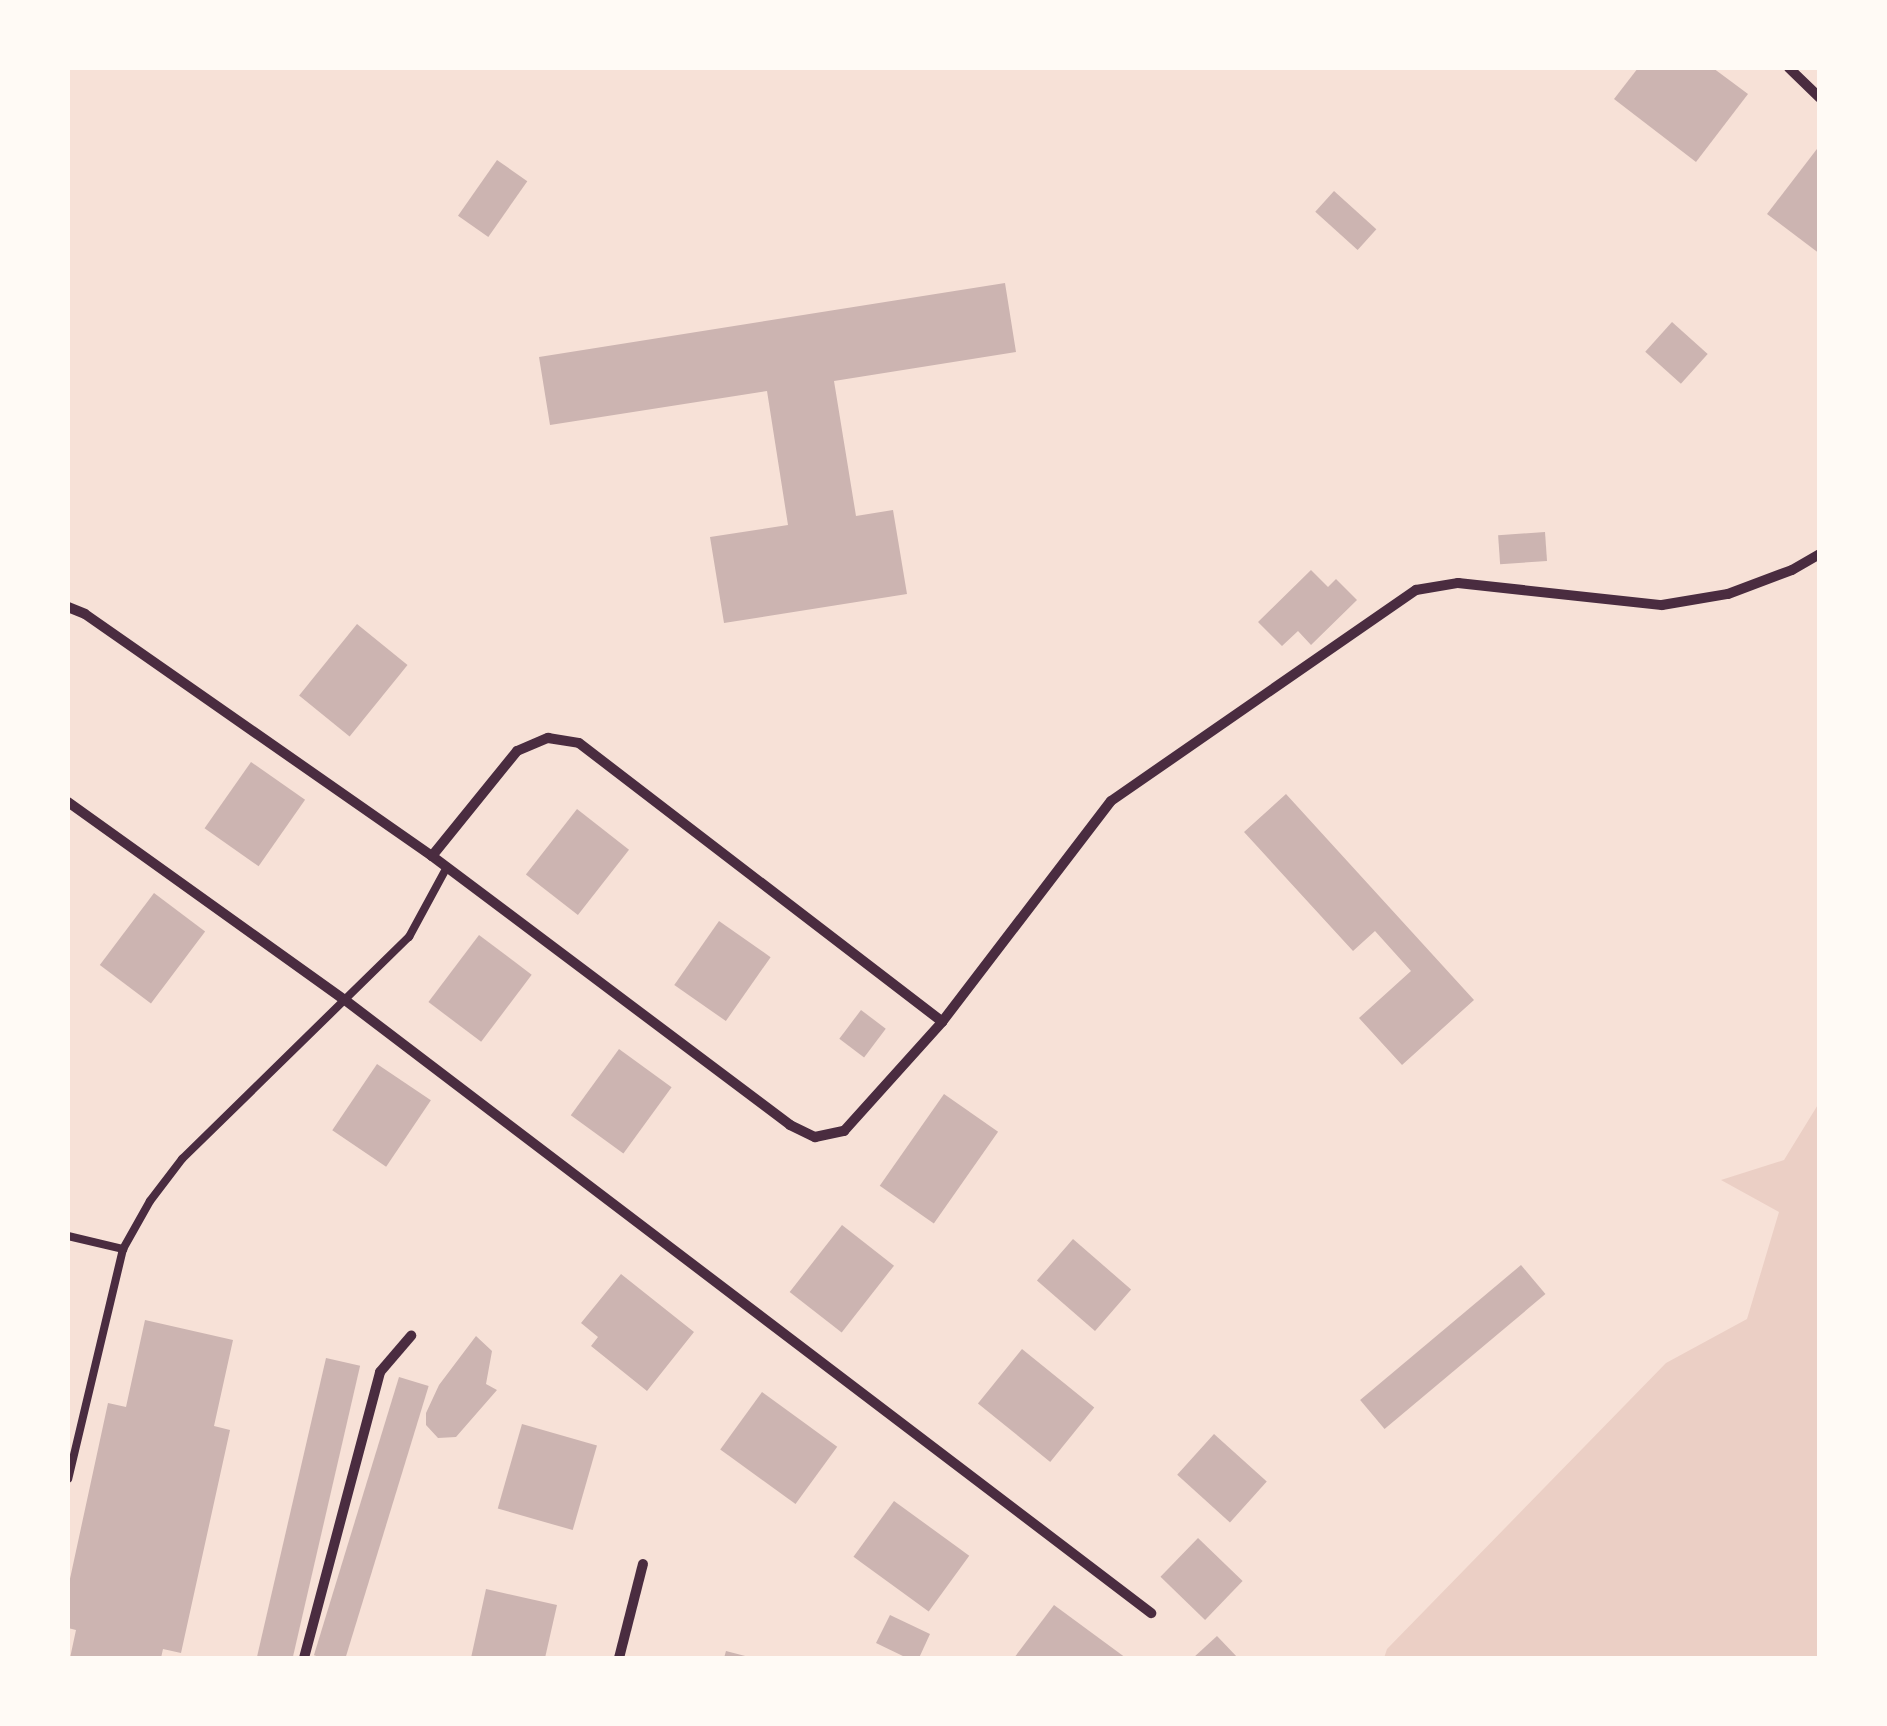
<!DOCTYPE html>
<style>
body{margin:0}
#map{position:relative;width:1887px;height:1726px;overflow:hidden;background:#f7e1d7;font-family:Lora,serif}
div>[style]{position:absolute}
.green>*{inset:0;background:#ebcfc5}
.building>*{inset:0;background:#ccb4b1;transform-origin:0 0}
.service>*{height:8px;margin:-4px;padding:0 4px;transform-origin:4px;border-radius:4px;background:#4a2c40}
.minor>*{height:10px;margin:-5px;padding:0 5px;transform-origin:5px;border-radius:5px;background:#4a2c40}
span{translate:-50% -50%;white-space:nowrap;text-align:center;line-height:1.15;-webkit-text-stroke:10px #fffaf5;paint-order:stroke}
.frame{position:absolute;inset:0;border:70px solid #fffaf5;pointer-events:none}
</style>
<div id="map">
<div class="green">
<i style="clip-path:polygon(1819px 1103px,1819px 1658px,1384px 1658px,1387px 1649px,1666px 1363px,1747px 1319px,1779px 1212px,1721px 1180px,1784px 1160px)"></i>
</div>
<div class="building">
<i style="clip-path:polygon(1638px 68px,1713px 68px,1748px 94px,1696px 162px,1614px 99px)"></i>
<i style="clip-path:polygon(1820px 145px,1820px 254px,1767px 214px)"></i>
<i style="left:497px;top:160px;width:37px;height:68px;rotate:35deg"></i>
<i style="left:1334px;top:191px;width:57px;height:28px;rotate:42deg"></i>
<i style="clip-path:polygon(1005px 283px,1016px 352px,834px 381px,856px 516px,893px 510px,907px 594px,724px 623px,710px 537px,788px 525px,767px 391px,550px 425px,539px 357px)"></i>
<i style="left:1672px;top:322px;width:48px;height:40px;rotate:42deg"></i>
<i style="left:1545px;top:532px;width:29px;height:47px;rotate:86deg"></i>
<i style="clip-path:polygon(1311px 570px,1328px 587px,1336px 579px,1357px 600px,1311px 645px,1298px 631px,1282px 646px,1258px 622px)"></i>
<i style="left:357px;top:624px;width:65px;height:92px;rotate:39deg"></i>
<i style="left:251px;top:762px;width:66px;height:81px;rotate:35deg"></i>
<i style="clip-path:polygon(1286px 794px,1474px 1000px,1402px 1065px,1359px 1018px,1411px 971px,1375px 931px,1353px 951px,1244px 832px)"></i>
<i style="left:577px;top:809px;width:66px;height:83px;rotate:38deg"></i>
<i style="left:154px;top:893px;width:64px;height:90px;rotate:37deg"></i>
<i style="left:719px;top:921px;width:63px;height:78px;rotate:35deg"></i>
<i style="left:479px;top:935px;width:66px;height:84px;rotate:37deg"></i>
<i style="left:861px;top:1010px;width:31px;height:36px;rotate:37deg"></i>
<i style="left:619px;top:1049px;width:65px;height:82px;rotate:36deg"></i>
<i style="left:377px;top:1064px;width:65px;height:80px;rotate:34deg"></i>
<i style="left:944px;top:1094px;width:66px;height:112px;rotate:35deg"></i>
<i style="left:842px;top:1225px;width:66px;height:85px;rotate:38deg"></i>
<i style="left:1073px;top:1239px;width:77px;height:55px;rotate:41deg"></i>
<i style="left:1521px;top:1265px;width:38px;height:210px;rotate:50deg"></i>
<i style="clip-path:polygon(621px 1274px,694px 1332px,647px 1391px,591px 1346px,598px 1337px,581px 1323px)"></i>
<i style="clip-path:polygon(145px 1320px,233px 1340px,214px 1426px,230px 1430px,181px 1653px,163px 1649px,161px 1658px,70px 1658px,76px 1630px,68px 1628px,68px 1588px,108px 1403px,126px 1407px)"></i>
<i style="clip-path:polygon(476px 1336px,492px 1351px,486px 1384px,497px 1390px,456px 1437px,438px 1438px,426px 1425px,426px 1413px,439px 1385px)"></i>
<i style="left:1022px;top:1349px;width:93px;height:70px;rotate:39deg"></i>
<i style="left:326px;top:1358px;width:35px;height:310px;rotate:13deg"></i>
<i style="left:399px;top:1377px;width:31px;height:291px;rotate:17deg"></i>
<i style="left:762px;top:1392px;width:93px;height:71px;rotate:36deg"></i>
<i style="left:522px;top:1424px;width:78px;height:88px;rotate:16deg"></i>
<i style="left:1214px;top:1434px;width:71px;height:55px;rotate:42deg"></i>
<i style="left:894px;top:1501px;width:93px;height:69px;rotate:36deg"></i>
<i style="left:1198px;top:1538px;width:62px;height:54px;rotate:44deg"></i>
<i style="clip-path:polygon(486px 1589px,557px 1605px,545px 1658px,471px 1658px)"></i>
<i style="clip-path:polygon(1054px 1605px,1126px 1658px,1014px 1658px)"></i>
<i style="clip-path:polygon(890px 1615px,930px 1634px,919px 1658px,907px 1658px,876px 1643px)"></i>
<i style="clip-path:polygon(1217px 1636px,1238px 1658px,1193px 1658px)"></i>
<i style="clip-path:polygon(726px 1651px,749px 1657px,749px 1658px,724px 1658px)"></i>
</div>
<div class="service">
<i style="left:68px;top:1236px;width:57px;rotate:13.3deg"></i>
<i style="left:123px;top:1249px;width:236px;rotate:103.4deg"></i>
<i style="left:123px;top:1249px;width:55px;rotate:-60.6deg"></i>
<i style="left:150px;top:1201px;width:53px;rotate:-52.7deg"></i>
<i style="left:182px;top:1159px;width:318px;rotate:-44.4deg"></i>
<i style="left:409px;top:937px;width:80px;rotate:-61.5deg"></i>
</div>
<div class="minor">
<i style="left:1789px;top:68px;width:43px;rotate:44.1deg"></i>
<i style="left:68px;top:607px;width:18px;rotate:22deg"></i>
<i style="left:85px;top:614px;width:423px;rotate:34.9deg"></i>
<i style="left:432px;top:856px;width:448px;rotate:36.9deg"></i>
<i style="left:790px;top:1125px;width:28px;rotate:26deg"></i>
<i style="left:815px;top:1137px;width:30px;rotate:-12deg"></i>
<i style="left:844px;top:1131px;width:147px;rotate:-48deg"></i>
<i style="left:942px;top:1022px;width:278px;rotate:-52.6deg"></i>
<i style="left:1111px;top:801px;width:371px;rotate:-34.7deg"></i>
<i style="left:1416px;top:590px;width:43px;rotate:-9.5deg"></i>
<i style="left:1458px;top:583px;width:205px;rotate:6.2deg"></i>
<i style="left:1662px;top:605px;width:67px;rotate:-9.5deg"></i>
<i style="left:1728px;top:594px;width:68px;rotate:-20.6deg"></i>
<i style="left:1792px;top:570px;width:32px;rotate:-30deg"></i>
<i style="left:68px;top:802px;width:340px;rotate:35.6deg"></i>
<i style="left:345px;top:1000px;width:1013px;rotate:37.25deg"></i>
<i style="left:432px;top:856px;width:135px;rotate:-51deg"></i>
<i style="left:517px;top:751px;width:34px;rotate:-23deg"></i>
<i style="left:548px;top:738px;width:31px;rotate:9deg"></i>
<i style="left:579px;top:743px;width:458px;rotate:37.5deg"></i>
<i style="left:304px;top:1658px;width:296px;rotate:-75.1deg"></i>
<i style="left:380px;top:1372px;width:48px;rotate:-49.3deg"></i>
<i style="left:619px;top:1658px;width:97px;rotate:-75.7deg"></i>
</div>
<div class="frame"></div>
</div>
